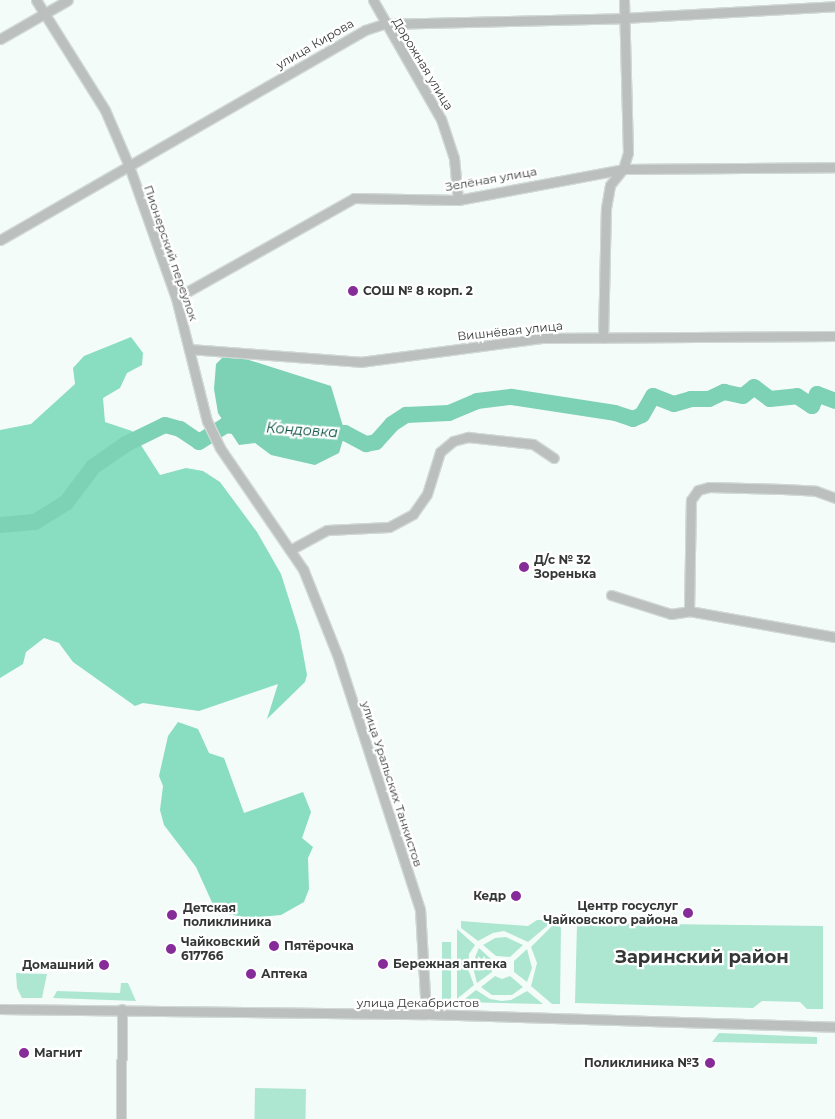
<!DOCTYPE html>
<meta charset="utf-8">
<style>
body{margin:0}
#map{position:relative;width:835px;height:1119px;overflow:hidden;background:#f4fcf9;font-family:Montserrat,sans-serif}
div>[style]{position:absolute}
.green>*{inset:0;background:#ade7d2;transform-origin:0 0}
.forest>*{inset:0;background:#89ddc1}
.water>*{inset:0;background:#7dd1b5}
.river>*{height:16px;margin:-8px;padding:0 8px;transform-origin:8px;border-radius:8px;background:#7dd1b5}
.roads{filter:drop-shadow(1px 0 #d1d9d6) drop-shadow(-1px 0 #d1d9d6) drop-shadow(0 1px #d1d9d6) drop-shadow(0 -1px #d1d9d6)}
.minor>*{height:9px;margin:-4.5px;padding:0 4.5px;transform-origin:4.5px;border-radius:4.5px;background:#bbbfbe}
.dots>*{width:14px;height:14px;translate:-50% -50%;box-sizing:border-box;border:2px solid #fff;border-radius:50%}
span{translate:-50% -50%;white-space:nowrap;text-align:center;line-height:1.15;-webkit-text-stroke:4.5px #fff;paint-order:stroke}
.street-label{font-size:12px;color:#343736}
.poi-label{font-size:12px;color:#343736;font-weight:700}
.left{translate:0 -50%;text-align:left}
.right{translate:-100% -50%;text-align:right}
.water-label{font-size:14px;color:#024e3c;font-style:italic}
.district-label{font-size:18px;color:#343736;font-weight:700}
</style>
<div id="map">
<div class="green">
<i style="clip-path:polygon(537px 920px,547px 920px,547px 926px,528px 942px,504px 931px,493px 933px,478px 941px,461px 928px,461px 921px,528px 926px)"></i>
<i style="clip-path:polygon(577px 923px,823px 926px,823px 1009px,807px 1009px,800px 1002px,762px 1001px,753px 1008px,575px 1003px)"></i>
<i style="clip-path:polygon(553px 925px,561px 926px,560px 1004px,552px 1004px,531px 986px,537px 963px,531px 947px)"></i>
<i style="clip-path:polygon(457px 929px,475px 945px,469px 954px,468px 969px,474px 985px,457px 999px)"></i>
<i style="clip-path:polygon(506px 937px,523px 945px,510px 957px,496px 956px,483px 945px,495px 938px)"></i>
<i style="left:442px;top:942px;width:9px;height:59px"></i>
<i style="clip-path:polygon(479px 948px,492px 960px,492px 972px,477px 983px,472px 964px)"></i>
<i style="clip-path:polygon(527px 949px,532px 968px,527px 982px,514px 972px,514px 961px)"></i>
<i style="clip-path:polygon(16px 973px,47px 974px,42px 998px,22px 998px,17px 988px)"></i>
<i style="clip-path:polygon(495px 976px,502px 979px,510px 976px,523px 987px,512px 995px,492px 995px,481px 987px)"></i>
<i style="clip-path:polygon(121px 983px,128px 983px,136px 1001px,53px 998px,57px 991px,120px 993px)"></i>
<i style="clip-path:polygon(476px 990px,490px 999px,502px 1001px,511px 1000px,527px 991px,543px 1004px,461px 1002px)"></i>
<i style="clip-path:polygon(719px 1033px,817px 1037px,817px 1044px,712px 1042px)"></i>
<i style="left:255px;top:1088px;width:51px;height:31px;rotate:1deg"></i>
</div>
<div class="forest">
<i style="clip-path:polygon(131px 337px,143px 353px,142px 365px,127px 373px,120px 388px,103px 398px,105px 422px,132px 431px,160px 475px,186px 468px,203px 471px,220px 482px,257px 532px,281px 574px,299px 631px,307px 675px,305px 682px,267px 719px,278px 684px,199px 711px,143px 703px,135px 706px,73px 662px,59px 643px,44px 638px,26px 652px,23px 664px,0 678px,0 430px,31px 424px,75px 384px,73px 368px,84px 356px)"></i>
<i style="clip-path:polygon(178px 722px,198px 729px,209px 753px,224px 758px,244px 813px,303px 792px,311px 812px,302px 838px,313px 847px,308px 858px,309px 889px,304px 902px,281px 915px,250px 918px,222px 913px,215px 909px,196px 867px,164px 825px,160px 810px,163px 786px,159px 776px,168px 736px)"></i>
</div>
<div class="water">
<i style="clip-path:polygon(227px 353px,331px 386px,345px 433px,339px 453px,315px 465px,271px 455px,255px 443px,239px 445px,218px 413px,214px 389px,216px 364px)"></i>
</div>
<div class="river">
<i style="left:325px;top:432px;width:20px;rotate:3deg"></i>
<i style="left:345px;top:433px;width:24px;rotate:28deg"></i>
<i style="left:366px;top:444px;width:10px;rotate:-11deg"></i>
<i style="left:376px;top:442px;width:24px;rotate:-48deg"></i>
<i style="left:392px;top:424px;width:17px;rotate:-33deg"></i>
<i style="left:406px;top:415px;width:43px;rotate:-2.7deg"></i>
<i style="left:449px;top:413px;width:30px;rotate:-23deg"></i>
<i style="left:477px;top:401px;width:35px;rotate:-7deg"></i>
<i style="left:512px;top:397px;width:104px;rotate:8.8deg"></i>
<i style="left:615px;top:413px;width:19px;rotate:18deg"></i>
<i style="left:633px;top:419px;width:10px;rotate:-24deg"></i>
<i style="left:642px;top:415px;width:22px;rotate:-60deg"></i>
<i style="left:653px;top:396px;width:22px;rotate:21deg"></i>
<i style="left:674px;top:404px;width:18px;rotate:-16deg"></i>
<i style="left:691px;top:399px;width:18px"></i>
<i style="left:709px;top:399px;width:17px;rotate:-25deg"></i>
<i style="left:724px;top:392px;width:19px;rotate:12deg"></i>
<i style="left:743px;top:396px;width:14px;rotate:-39deg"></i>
<i style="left:754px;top:387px;width:20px;rotate:37deg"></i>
<i style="left:770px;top:399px;width:27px;rotate:-6deg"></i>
<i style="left:797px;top:396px;width:18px;rotate:34deg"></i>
<i style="left:812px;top:406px;width:13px;rotate:-67deg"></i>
<i style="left:817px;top:394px;width:19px;rotate:21deg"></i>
<i style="left:0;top:525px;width:35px;rotate:-5deg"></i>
<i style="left:35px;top:522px;width:36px;rotate:-32deg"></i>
<i style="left:66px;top:503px;width:45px;rotate:-53.1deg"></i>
<i style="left:93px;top:467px;width:40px;rotate:-34.9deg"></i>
<i style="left:126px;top:444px;width:43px;rotate:-26deg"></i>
<i style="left:165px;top:425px;width:16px;rotate:15deg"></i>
<i style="left:180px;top:429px;width:23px;rotate:34deg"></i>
<i style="left:199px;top:442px;width:32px;rotate:-32deg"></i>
<i style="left:226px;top:425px;width:22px;rotate:8deg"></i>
</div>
<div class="roads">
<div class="minor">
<i style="left:36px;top:0;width:130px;rotate:57.9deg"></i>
<i style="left:105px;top:110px;width:61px;rotate:66.8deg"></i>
<i style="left:129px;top:166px;width:140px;rotate:70.4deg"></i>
<i style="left:176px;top:298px;width:127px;rotate:75.9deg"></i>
<i style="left:207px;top:421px;width:30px;rotate:64deg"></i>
<i style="left:220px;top:448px;width:147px;rotate:55.6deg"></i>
<i style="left:303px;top:569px;width:95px;rotate:68.3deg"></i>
<i style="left:338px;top:657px;width:265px;rotate:72deg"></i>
<i style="left:420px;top:909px;width:105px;rotate:86.7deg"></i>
<i style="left:373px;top:0;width:137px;rotate:60.3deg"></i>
<i style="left:441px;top:119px;width:41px;rotate:71.6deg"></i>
<i style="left:454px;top:158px;width:42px;rotate:84.6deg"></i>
<i style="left:0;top:39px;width:78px;rotate:-29.8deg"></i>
<i style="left:0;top:240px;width:421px;rotate:-29.9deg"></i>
<i style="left:365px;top:30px;width:20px;rotate:-18deg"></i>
<i style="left:384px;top:24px;width:239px;rotate:-1.4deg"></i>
<i style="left:623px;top:18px;width:212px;rotate:-3.2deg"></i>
<i style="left:176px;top:298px;width:204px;rotate:-29.3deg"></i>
<i style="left:354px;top:198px;width:104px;rotate:1.1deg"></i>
<i style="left:458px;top:200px;width:168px;rotate:-10.6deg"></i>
<i style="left:623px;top:169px;width:212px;rotate:-0.5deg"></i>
<i style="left:603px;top:338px;width:130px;rotate:-88.7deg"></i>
<i style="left:606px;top:208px;width:23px;rotate:-80deg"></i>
<i style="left:610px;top:185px;width:21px;rotate:-51deg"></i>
<i style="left:623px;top:169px;width:17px;rotate:-73deg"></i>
<i style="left:628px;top:153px;width:153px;rotate:-91.5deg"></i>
<i style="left:189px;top:349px;width:171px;rotate:4.3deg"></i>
<i style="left:360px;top:362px;width:185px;rotate:-7.5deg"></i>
<i style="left:543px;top:338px;width:292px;rotate:-0.4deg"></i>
<i style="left:290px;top:550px;width:42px;rotate:-28.4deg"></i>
<i style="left:327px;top:530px;width:62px;rotate:-2.8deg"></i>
<i style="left:389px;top:527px;width:27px;rotate:-28deg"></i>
<i style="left:413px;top:514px;width:24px;rotate:-55deg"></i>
<i style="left:427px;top:494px;width:44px;rotate:-72.8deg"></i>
<i style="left:440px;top:452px;width:17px;rotate:-40deg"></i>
<i style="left:453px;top:441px;width:16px;rotate:-15deg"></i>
<i style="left:468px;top:437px;width:65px;rotate:6.1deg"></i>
<i style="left:533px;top:444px;width:25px;rotate:34deg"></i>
<i style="left:611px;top:595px;width:63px;rotate:17.6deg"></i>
<i style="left:671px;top:614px;width:18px;rotate:-9deg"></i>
<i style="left:689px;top:611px;width:148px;rotate:10.1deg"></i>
<i style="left:689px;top:611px;width:111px;rotate:-89deg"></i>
<i style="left:691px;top:500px;width:12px;rotate:-55deg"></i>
<i style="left:698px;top:490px;width:11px;rotate:-15deg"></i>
<i style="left:709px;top:487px;width:74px;rotate:1.5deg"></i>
<i style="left:783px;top:489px;width:33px;rotate:3deg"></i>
<i style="left:816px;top:491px;width:20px;rotate:20deg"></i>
<i style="left:0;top:1009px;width:426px;rotate:0.7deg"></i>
<i style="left:426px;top:1014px;width:409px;rotate:1.8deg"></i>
<i style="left:121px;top:1119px;width:110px;rotate:-89.5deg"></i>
</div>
</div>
<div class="dots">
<i style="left:353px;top:291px;background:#862c98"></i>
<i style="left:524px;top:567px;background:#862c98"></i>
<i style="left:516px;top:896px;background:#862c98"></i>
<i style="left:688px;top:913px;background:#862c98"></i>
<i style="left:172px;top:915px;background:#862c98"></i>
<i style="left:274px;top:946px;background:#862c98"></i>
<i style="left:171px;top:949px;background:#862c98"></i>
<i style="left:383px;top:964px;background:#862c98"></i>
<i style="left:104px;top:965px;background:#862c98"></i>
<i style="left:251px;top:974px;background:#862c98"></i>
<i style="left:24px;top:1053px;background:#862c98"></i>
<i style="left:710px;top:1063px;background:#862c98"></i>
</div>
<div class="street-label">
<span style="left:315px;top:44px;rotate:-30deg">улица Кирова</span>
<span style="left:423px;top:64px;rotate:59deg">Дорожная улица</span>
<span style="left:491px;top:179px;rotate:-10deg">Зелёная улица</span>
<span style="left:171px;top:253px;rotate:71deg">Пионерский переулок</span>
<span style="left:510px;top:331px;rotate:-6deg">Вишнёвая улица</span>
<span style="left:392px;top:784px;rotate:72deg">улица Уральских Танкистов</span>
<span style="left:418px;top:1003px">улица Декабристов</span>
</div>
<div class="poi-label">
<span class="left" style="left:363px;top:291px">СОШ № 8 корп. 2</span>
<span class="left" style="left:534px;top:567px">Д/с № 32<br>Зоренька</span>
<span class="right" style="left:506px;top:896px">Кедр</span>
<span class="right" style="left:678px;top:913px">Центр госуслуг<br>Чайковского района</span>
<span class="left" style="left:183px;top:915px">Детская<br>поликлиника</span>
<span class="left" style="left:181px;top:949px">Чайковский<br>617766</span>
<span class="left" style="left:284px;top:946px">Пятёрочка</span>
<span class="left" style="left:393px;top:964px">Бережная аптека</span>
<span class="right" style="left:94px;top:965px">Домашний</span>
<span class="left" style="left:261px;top:974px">Аптека</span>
<span class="left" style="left:34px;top:1053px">Магнит</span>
<span class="right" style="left:699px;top:1063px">Поликлиника №3</span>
</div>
<div class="water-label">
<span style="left:302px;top:430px;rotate:4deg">Кондовка</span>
</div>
<div class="district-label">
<span style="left:702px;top:957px">Заринский район</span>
</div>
</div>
